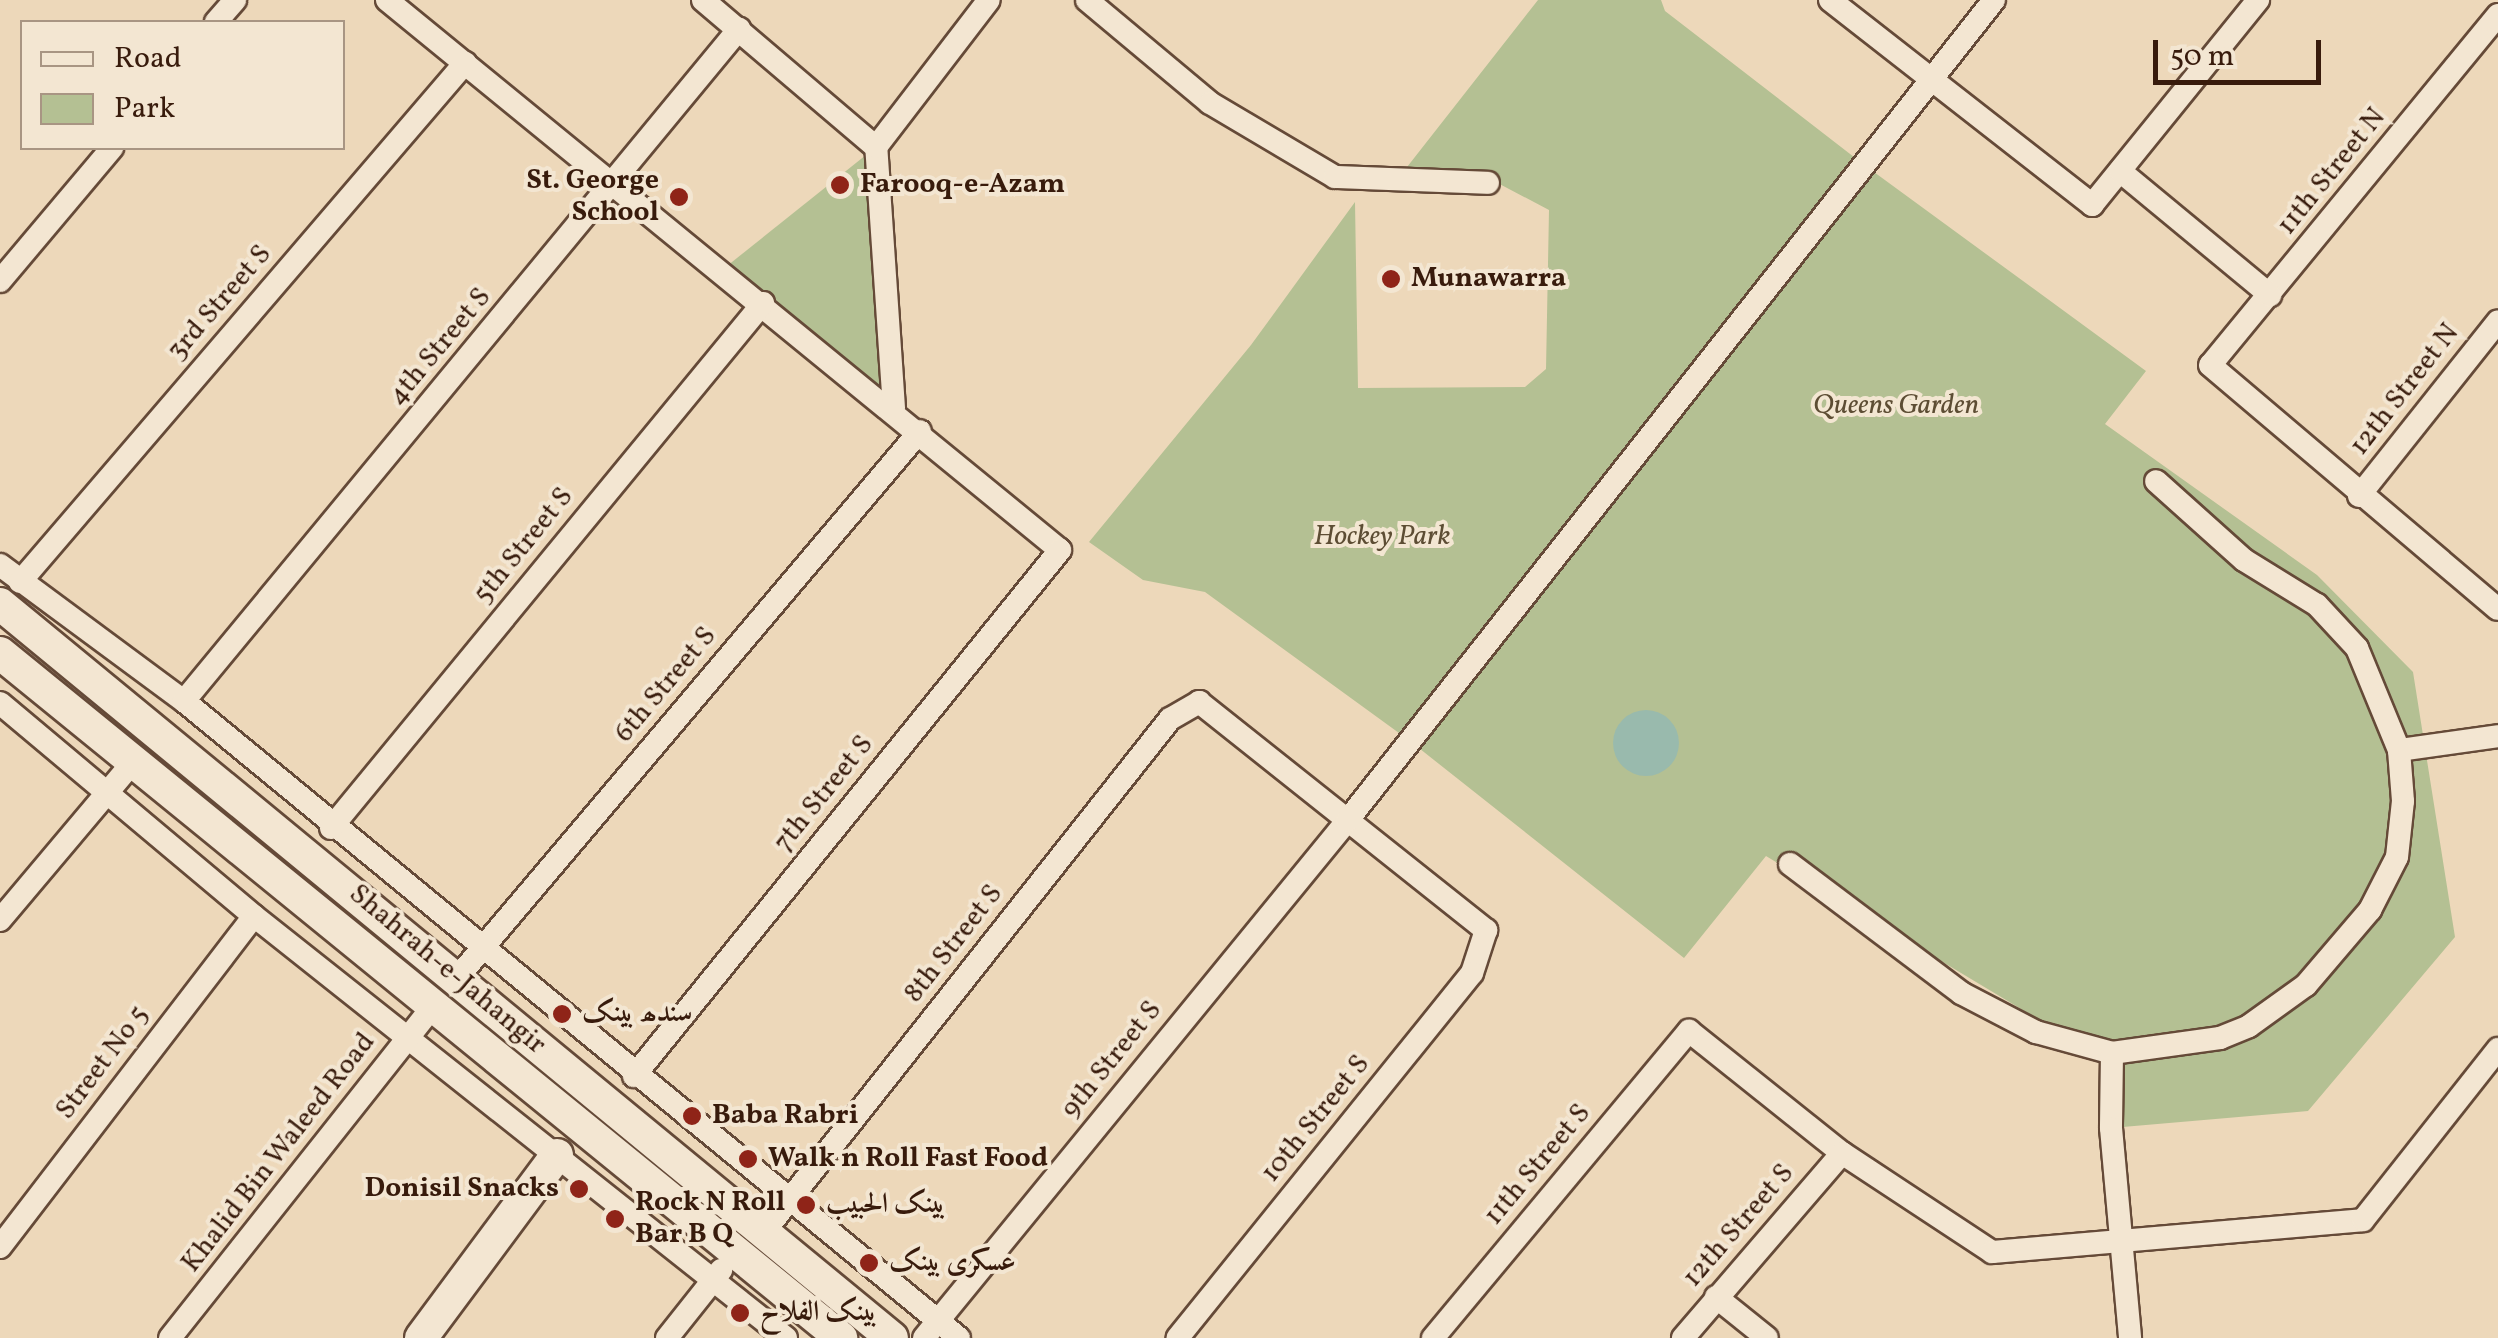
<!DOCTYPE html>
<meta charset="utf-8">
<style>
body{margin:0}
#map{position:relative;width:2498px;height:1338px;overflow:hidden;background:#edd8ba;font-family:Vollkorn,Amiri,serif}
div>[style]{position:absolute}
.green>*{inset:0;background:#b4c093}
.water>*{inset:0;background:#99baad}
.round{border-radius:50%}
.roads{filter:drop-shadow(2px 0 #654a38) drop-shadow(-2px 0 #654a38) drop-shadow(0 2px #654a38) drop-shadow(0 -2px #654a38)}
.street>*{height:22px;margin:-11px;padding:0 11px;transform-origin:11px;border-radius:11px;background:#f3e6d2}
.secondary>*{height:32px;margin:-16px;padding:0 16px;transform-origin:16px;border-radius:16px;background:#f3e6d2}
.dots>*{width:28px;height:28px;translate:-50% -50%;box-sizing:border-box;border:5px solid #f3e6d2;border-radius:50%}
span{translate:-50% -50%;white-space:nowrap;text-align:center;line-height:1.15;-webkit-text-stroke:8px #f3e6d2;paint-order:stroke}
.street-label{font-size:28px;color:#381b0c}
.poi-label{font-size:28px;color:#381b0c;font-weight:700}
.right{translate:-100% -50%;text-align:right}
.left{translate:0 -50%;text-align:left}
.park-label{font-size:28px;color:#5d4d34;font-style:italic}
.legend{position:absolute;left:20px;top:20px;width:325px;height:130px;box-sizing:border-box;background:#f3e6d2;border:2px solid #a89583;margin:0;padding:12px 18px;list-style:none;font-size:30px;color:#381b0c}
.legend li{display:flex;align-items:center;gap:20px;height:50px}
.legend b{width:50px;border:2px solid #a89583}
.scale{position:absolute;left:2153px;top:40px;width:168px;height:45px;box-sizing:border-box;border:5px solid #381b0c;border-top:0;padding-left:12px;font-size:30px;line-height:35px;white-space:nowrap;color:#381b0c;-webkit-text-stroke:8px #f3e6d2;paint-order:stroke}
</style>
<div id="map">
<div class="green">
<i style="clip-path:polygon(1538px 0,1661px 0,1665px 11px,1863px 164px,2146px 371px,2105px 424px,2317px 575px,2413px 672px,2455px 937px,2308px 1111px,2111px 1128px,2111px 1063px,1766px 856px,1684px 958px,1410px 741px,1205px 592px,1143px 580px,1089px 542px,1251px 345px,1355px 202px,1358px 388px,1525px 387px,1546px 369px,1549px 210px,1492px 180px,1400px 176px)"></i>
<i style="clip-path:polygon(876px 147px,894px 408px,722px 270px)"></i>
</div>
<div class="water">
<i class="round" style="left:1613px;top:710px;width:66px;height:66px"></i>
</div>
<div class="roads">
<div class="street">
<i style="left:387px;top:0;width:869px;rotate:39.26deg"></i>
<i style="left:1060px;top:550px;width:677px;rotate:129deg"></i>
<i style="left:703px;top:0;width:227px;rotate:40.4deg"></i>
<i style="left:1087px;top:0;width:160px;rotate:39.9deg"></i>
<i style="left:1210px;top:103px;width:145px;rotate:30.6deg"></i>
<i style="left:1335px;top:177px;width:153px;rotate:2.2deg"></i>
<i style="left:1830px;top:0;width:333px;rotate:38deg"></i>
<i style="left:2092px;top:205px;width:264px;rotate:-51deg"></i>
<i style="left:2498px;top:15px;width:453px;rotate:129.4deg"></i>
<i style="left:2210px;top:365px;width:377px;rotate:40.3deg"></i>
<i style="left:216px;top:22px;width:29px;rotate:-49deg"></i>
<i style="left:2120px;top:171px;width:195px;rotate:39.6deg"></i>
<i style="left:0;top:281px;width:174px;rotate:-49.9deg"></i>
<i style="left:894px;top:408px;width:262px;rotate:-93.9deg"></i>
<i style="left:876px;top:147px;width:185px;rotate:-52.5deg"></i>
<i style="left:2359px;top:496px;width:223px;rotate:-51.5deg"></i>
<i style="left:0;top:565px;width:229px;rotate:36.5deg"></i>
<i style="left:184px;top:701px;width:1003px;rotate:39.42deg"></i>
<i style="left:20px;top:582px;width:684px;rotate:-49.39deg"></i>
<i style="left:184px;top:701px;width:872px;rotate:-50.45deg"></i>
<i style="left:0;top:703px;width:331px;rotate:40deg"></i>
<i style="left:254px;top:916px;width:679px;rotate:38.42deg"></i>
<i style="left:2399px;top:750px;width:100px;rotate:-8deg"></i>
<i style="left:331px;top:828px;width:680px;rotate:-50.55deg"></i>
<i style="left:1790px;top:864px;width:214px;rotate:37deg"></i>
<i style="left:1961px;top:993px;width:85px;rotate:27.5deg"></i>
<i style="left:2036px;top:1032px;width:79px;rotate:15.4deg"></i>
<i style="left:2112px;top:1053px;width:75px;rotate:90.8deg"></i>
<i style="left:2111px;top:1128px;width:211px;rotate:84.8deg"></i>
<i style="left:0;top:920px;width:208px;rotate:-49.9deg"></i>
<i style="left:458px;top:977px;width:715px;rotate:-49.76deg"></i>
<i style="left:2112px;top:1053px;width:109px;rotate:-7.9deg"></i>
<i style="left:2220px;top:1038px;width:31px;rotate:-22deg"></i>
<i style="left:2249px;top:1026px;width:70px;rotate:-35.7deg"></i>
<i style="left:2306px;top:985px;width:99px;rotate:-49.5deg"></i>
<i style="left:2370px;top:910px;width:59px;rotate:-63deg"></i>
<i style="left:2397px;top:857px;width:56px;rotate:-83.9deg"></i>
<i style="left:2403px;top:801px;width:51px;rotate:-94.5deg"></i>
<i style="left:2399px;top:750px;width:110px;rotate:-112.4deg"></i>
<i style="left:2357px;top:648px;width:59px;rotate:-132.9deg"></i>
<i style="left:2317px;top:605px;width:86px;rotate:-148.3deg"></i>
<i style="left:2244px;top:560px;width:118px;rotate:-138.1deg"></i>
<i style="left:764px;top:1232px;width:654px;rotate:-51.64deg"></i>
<i style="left:1170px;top:719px;width:34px;rotate:-30deg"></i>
<i style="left:1199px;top:702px;width:367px;rotate:38.5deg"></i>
<i style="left:1486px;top:930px;width:45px;rotate:108deg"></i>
<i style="left:1472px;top:973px;width:469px;rotate:128.9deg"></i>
<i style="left:0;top:1247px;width:417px;rotate:-52.5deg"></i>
<i style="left:1716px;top:1297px;width:65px;rotate:38.8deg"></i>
<i style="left:170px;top:1338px;width:426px;rotate:-51.6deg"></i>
<i style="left:667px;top:1338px;width:87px;rotate:-51.5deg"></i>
<i style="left:924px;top:1338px;width:668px;rotate:-50.71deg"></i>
<i style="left:1347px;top:821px;width:1045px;rotate:-51.76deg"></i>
<i style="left:1433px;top:1338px;width:400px;rotate:-50.2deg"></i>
<i style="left:1689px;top:1031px;width:196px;rotate:38.6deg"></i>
<i style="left:1842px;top:1153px;width:180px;rotate:33.4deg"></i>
<i style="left:1992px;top:1252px;width:372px;rotate:-4.9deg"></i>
<i style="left:2363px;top:1220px;width:218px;rotate:-51.7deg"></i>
<i style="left:1683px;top:1338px;width:244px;rotate:-49.3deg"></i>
</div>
<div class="secondary">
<i style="left:0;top:604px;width:1155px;rotate:39.45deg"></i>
<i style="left:0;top:653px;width:1085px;rotate:39.16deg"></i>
<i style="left:421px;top:1338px;width:228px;rotate:-53.4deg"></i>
</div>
</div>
<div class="dots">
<i style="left:840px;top:185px;background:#8f2418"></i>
<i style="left:679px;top:197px;background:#8f2418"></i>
<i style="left:1391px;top:279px;background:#8f2418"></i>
<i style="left:562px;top:1014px;background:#8f2418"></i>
<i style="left:692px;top:1116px;background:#8f2418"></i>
<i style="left:748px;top:1159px;background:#8f2418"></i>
<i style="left:579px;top:1189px;background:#8f2418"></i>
<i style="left:806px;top:1205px;background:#8f2418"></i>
<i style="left:615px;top:1219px;background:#8f2418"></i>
<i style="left:869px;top:1263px;background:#8f2418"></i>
<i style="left:740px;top:1313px;background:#8f2418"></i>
</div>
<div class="street-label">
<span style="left:2332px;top:172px;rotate:-51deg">11th Street N</span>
<span style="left:220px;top:303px;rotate:-49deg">3rd Street S</span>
<span style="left:440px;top:347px;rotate:-50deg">4th Street S</span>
<span style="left:2405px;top:390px;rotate:-52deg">12th Street N</span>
<span style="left:524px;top:546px;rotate:-51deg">5th Street S</span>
<span style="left:666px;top:685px;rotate:-50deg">6th Street S</span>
<span style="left:824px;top:794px;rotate:-51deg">7th Street S</span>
<span style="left:954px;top:944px;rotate:-52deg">8th Street S</span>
<span style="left:447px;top:970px;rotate:40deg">Shahrah-e-Jahangir</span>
<span style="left:1112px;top:1060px;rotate:-51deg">9th Street S</span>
<span style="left:103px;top:1063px;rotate:-53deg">Street No 5</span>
<span style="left:1316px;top:1119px;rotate:-51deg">10th Street S</span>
<span style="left:279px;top:1153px;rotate:-52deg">Khalid Bin Waleed Road</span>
<span style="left:1538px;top:1165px;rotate:-50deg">11th Street S</span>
<span style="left:1739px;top:1226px;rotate:-49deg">12th Street S</span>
</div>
<div class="poi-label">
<span class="right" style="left:659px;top:197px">St. George<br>School</span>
<span class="left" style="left:860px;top:185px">Farooq-e-Azam</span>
<span class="left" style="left:1411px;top:279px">Munawarra</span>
<span class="left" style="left:582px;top:1014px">سندھ بینک</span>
<span class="left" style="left:712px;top:1116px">Baba Rabri</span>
<span class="left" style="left:768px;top:1159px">Walk n Roll Fast Food</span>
<span class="right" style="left:559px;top:1189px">Donisil Snacks</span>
<span class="left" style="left:635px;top:1219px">Rock N Roll<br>Bar B Q</span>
<span class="left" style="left:826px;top:1205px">بينک الحبيب</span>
<span class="left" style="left:889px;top:1263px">عسکری بینک</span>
<span class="left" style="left:760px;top:1313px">بینک الفلاح</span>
</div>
<div class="park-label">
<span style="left:1896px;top:406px">Queens Garden</span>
<span style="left:1382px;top:537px">Hockey Park</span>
</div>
<ul class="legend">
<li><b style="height:12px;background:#f3e6d2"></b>Road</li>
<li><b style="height:28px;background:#b4c093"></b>Park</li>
</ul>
<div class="scale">50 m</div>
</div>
